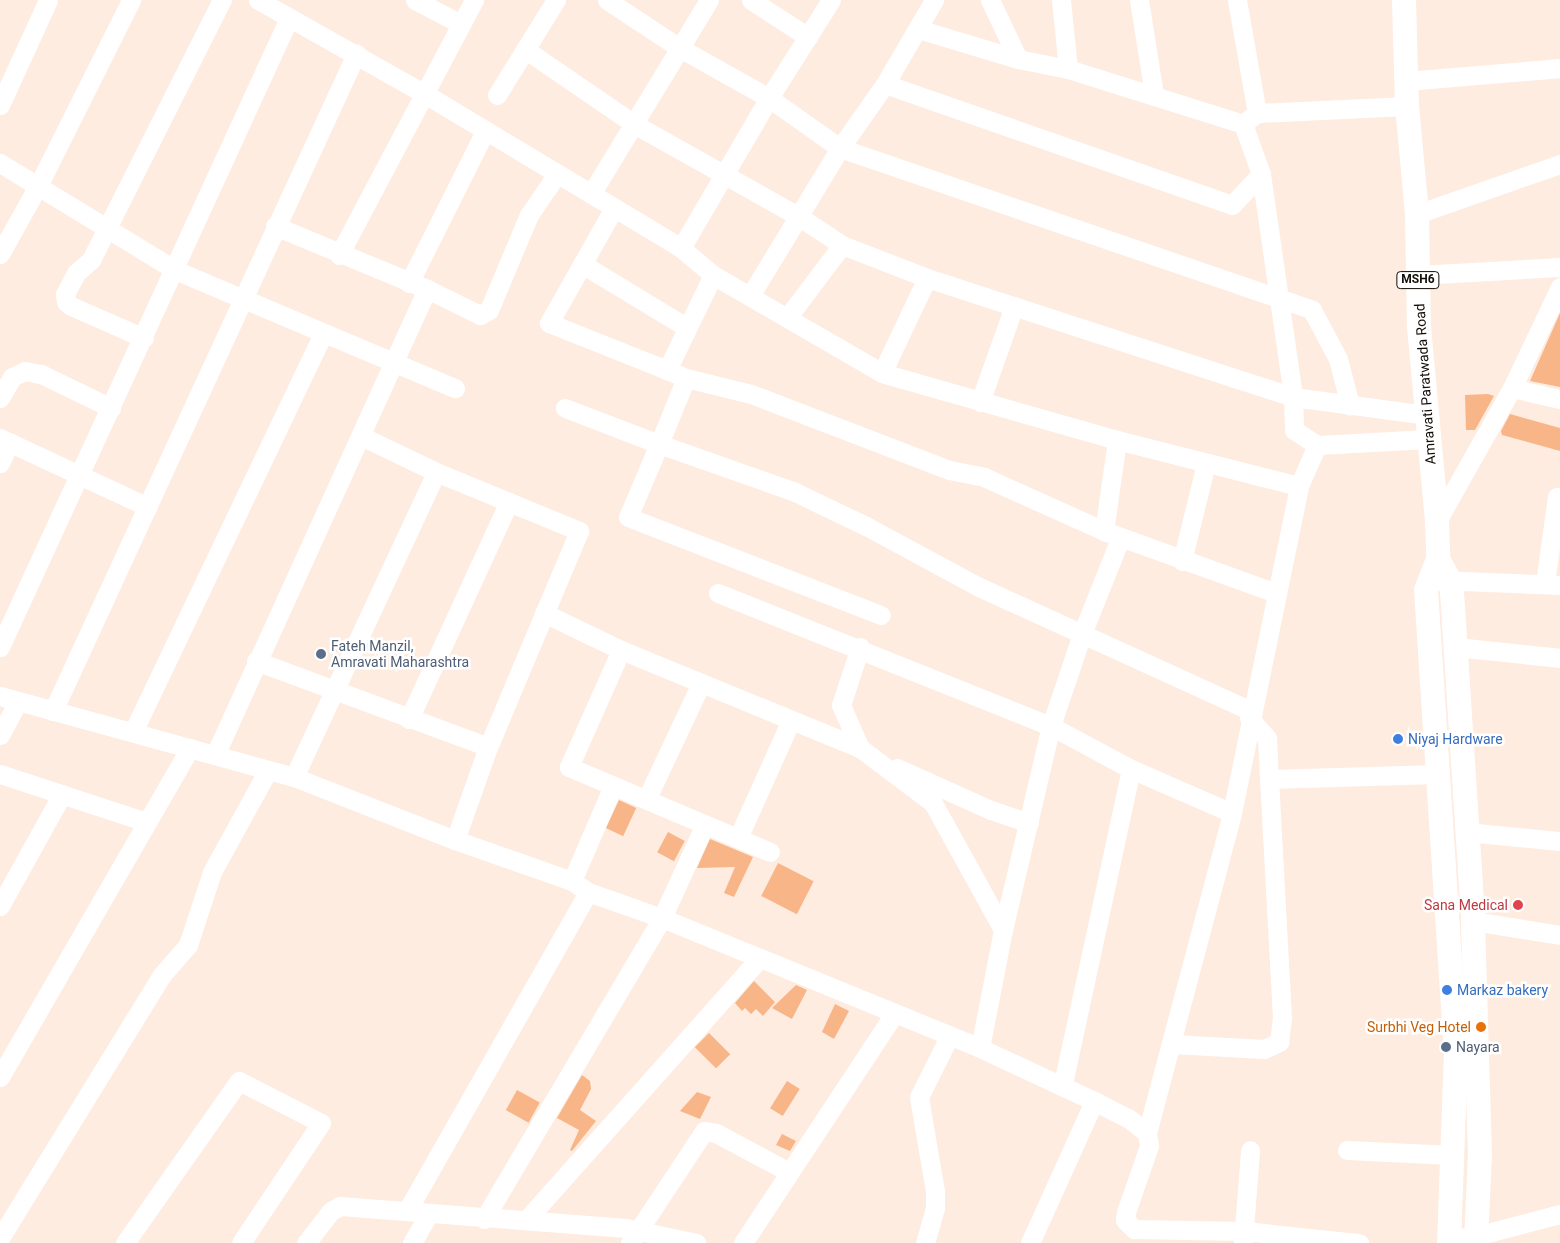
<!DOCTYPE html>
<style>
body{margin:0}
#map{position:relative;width:1560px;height:1243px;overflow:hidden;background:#feece0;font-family:Roboto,sans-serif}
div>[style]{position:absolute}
.building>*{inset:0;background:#f8b588;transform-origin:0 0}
.minor>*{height:19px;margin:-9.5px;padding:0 9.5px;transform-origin:9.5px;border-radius:9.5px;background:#fff}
.major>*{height:24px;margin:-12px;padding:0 12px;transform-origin:12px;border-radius:12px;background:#fff}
.dots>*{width:14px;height:14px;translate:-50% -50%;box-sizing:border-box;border:2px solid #fff;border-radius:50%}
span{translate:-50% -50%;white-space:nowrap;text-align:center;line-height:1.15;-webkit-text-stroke:5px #fff;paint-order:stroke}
.shield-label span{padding:1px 4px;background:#fff;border:1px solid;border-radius:4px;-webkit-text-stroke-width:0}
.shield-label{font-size:12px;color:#130d09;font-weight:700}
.street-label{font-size:14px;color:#130d09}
.service-label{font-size:14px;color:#4e5e75}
.left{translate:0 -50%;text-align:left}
.shop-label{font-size:14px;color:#366cbe}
.health-label{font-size:14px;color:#be3a42}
.right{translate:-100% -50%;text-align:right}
.food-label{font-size:14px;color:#c56008}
</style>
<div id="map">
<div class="building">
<i style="clip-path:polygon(1560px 313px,1560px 387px,1530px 381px)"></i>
<i style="clip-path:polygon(1488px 394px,1494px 396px,1475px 430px,1466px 430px,1465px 395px)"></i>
<i style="clip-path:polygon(1510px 414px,1560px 428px,1560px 451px,1502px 435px,1501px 431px)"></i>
<i style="left:619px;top:800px;width:19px;height:31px;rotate:25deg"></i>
<i style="left:668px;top:832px;width:19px;height:23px;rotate:28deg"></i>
<i style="clip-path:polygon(710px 839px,753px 857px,734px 897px,724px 893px,735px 867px,697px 868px)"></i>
<i style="left:778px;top:863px;width:40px;height:37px;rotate:27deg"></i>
<i style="clip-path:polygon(754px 981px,775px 1002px,763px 1016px,756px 1009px,751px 1014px,745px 1008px,742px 1011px,735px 1003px)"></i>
<i style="clip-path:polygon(796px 985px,807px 990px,792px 1019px,772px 1008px)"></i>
<i style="clip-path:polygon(835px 1004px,849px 1011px,834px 1039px,822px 1032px)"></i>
<i style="left:709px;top:1033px;width:30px;height:20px;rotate:45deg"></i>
<i style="clip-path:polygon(582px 1075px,590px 1081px,591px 1089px,580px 1110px,596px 1121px,572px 1151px,570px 1150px,579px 1130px,557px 1118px)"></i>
<i style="left:787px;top:1081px;width:15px;height:32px;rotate:32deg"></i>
<i style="left:517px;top:1090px;width:26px;height:23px;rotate:29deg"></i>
<i style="clip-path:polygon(697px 1092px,711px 1097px,700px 1119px,680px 1111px)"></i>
<i style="clip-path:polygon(782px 1134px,796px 1141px,790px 1151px,776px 1145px)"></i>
</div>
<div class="minor">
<i style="left:258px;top:0;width:192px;rotate:29.4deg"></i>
<i style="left:425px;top:94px;width:299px;rotate:31deg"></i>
<i style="left:681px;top:248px;width:42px;rotate:40.2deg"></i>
<i style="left:713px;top:275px;width:195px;rotate:30.1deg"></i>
<i style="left:882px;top:373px;width:244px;rotate:15.9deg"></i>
<i style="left:1117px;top:440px;width:188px;rotate:14.2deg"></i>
<i style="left:1299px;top:486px;width:45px;rotate:-66.3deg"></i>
<i style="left:1317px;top:445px;width:111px;rotate:-3.1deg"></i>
<i style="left:415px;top:0;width:52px;rotate:27.6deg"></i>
<i style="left:607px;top:0;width:85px;rotate:33.5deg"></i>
<i style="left:678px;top:47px;width:104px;rotate:29.3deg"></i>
<i style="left:769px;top:98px;width:87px;rotate:35.2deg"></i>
<i style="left:840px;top:148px;width:499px;rotate:18.9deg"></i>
<i style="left:1312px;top:310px;width:55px;rotate:62deg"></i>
<i style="left:1338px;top:359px;width:48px;rotate:75.4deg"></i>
<i style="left:751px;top:0;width:68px;rotate:33deg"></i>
<i style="left:990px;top:0;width:65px;rotate:64.6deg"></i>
<i style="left:1061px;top:0;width:69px;rotate:84.2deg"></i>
<i style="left:1139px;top:0;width:96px;rotate:81deg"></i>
<i style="left:1237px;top:0;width:115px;rotate:80deg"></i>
<i style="left:918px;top:29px;width:104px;rotate:16.7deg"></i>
<i style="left:1018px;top:59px;width:51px;rotate:11.3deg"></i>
<i style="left:1068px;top:69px;width:183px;rotate:17.4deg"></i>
<i style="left:1243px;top:124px;width:18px;rotate:-38deg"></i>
<i style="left:1257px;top:113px;width:150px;rotate:-2.7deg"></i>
<i style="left:526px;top:50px;width:131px;rotate:34.4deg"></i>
<i style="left:634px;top:124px;width:188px;rotate:29.3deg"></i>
<i style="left:798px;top:216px;width:53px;rotate:33.4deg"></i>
<i style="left:842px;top:245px;width:91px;rotate:21.2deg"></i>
<i style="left:927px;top:278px;width:385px;rotate:18deg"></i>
<i style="left:1293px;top:397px;width:134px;rotate:7.7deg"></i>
<i style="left:1406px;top:81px;width:155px;rotate:-4.8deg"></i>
<i style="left:885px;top:84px;width:367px;rotate:19.2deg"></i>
<i style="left:1232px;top:205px;width:42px;rotate:-46.9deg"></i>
<i style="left:497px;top:95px;width:112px;rotate:-58.2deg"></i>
<i style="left:0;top:105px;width:115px;rotate:-65.4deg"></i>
<i style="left:1243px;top:124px;width:53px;rotate:70.2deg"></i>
<i style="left:1261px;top:174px;width:225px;rotate:81.8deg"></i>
<i style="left:1293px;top:397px;width:33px;rotate:88deg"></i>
<i style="left:1294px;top:430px;width:27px;rotate:33deg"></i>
<i style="left:0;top:163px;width:205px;rotate:31.4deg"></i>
<i style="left:175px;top:270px;width:304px;rotate:22.9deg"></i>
<i style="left:591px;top:194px;width:227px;rotate:-58.7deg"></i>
<i style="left:614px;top:208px;width:132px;rotate:119.5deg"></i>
<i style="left:549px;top:323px;width:127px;rotate:21.7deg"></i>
<i style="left:1417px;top:214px;width:151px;rotate:-19.3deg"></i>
<i style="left:275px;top:226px;width:165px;rotate:22.5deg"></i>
<i style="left:427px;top:289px;width:59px;rotate:26.1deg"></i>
<i style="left:480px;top:315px;width:10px;rotate:-29deg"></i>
<i style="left:489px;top:310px;width:103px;rotate:-67.2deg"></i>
<i style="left:529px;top:215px;width:50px;rotate:-55.7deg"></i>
<i style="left:681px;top:248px;width:174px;rotate:-59.6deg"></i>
<i style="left:769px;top:98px;width:116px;rotate:-57.7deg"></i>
<i style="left:0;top:254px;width:80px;rotate:-60.9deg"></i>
<i style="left:39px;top:184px;width:206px;rotate:-63.4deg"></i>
<i style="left:339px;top:255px;width:289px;rotate:-62.1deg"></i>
<i style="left:582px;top:264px;width:122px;rotate:31.2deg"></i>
<i style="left:713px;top:275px;width:106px;rotate:115.8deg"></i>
<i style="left:667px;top:370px;width:21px;rotate:23deg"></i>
<i style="left:686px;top:378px;width:71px;rotate:112.2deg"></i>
<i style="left:659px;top:444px;width:144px;rotate:19.4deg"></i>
<i style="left:795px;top:492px;width:79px;rotate:25.6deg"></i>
<i style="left:866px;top:526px;width:126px;rotate:28.4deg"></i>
<i style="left:977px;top:586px;width:301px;rotate:24.5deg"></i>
<i style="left:1418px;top:275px;width:142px;rotate:-3.2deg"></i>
<i style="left:409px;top:283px;width:170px;rotate:-63.4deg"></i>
<i style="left:750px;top:296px;width:173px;rotate:-58.7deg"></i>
<i style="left:840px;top:148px;width:78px;rotate:-54.9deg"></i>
<i style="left:885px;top:84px;width:97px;rotate:-59.7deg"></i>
<i style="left:787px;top:318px;width:91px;rotate:-53deg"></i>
<i style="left:144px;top:338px;width:80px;rotate:-156.3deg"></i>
<i style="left:71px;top:306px;width:6px;rotate:-141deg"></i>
<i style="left:66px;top:302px;width:8px;rotate:-97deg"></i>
<i style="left:65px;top:294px;width:24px;rotate:-62deg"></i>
<i style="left:76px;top:273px;width:20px;rotate:-41deg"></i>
<i style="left:91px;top:260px;width:291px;rotate:-63.3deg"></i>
<i style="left:882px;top:373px;width:105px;rotate:-64.7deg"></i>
<i style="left:686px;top:378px;width:67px;rotate:13.8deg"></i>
<i style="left:751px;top:394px;width:212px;rotate:21deg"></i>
<i style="left:949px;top:470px;width:36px;rotate:11deg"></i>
<i style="left:984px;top:477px;width:132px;rotate:24.2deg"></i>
<i style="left:1512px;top:388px;width:49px;rotate:12.9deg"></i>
<i style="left:0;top:398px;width:24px;rotate:-60deg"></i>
<i style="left:12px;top:377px;width:14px;rotate:-25deg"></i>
<i style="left:25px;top:371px;width:16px;rotate:11deg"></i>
<i style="left:41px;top:374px;width:78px;rotate:25.9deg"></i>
<i style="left:980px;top:402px;width:102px;rotate:-70.5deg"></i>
<i style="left:565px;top:408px;width:101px;rotate:21deg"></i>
<i style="left:659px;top:444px;width:79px;rotate:113deg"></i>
<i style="left:628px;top:517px;width:271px;rotate:21.2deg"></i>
<i style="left:361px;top:436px;width:83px;rotate:25.6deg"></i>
<i style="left:436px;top:472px;width:155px;rotate:22.4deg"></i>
<i style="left:579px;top:531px;width:234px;rotate:112.8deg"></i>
<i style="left:488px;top:747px;width:99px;rotate:109.5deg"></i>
<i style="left:0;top:438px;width:163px;rotate:25deg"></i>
<i style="left:1117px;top:440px;width:92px;rotate:98.1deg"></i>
<i style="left:1104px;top:531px;width:183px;rotate:19.8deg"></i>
<i style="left:0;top:463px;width:23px;rotate:-65deg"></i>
<i style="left:1437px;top:521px;width:153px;rotate:-60.6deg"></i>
<i style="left:1512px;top:388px;width:112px;rotate:-64.6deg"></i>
<i style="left:1182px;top:561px;width:101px;rotate:-76.2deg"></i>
<i style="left:1437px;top:580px;width:123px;rotate:2.3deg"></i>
<i style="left:1545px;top:583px;width:87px;rotate:-82.1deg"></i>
<i style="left:718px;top:593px;width:359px;rotate:21.8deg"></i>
<i style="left:1051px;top:726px;width:91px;rotate:28.3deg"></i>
<i style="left:1131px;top:769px;width:325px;rotate:102.2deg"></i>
<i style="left:544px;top:613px;width:85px;rotate:25.7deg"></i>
<i style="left:621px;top:650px;width:258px;rotate:22.3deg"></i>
<i style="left:0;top:647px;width:692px;rotate:-65.32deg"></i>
<i style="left:860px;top:647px;width:61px;rotate:108.1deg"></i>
<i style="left:841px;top:705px;width:47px;rotate:66.2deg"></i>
<i style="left:860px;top:748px;width:91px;rotate:37deg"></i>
<i style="left:933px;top:803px;width:145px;rotate:61.1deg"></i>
<i style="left:1456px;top:647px;width:105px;rotate:6deg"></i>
<i style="left:621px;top:650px;width:128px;rotate:114deg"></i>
<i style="left:569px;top:767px;width:218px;rotate:22.9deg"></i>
<i style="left:256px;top:661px;width:247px;rotate:20.3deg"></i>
<i style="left:0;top:696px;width:305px;rotate:15.4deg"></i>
<i style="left:294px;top:777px;width:173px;rotate:21.4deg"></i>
<i style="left:455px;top:840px;width:124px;rotate:19.3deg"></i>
<i style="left:572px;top:881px;width:19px;rotate:35deg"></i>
<i style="left:588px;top:892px;width:78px;rotate:19.4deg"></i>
<i style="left:662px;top:918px;width:344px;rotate:22.2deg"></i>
<i style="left:980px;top:1048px;width:126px;rotate:24.9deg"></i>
<i style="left:1094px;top:1101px;width:38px;rotate:27deg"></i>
<i style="left:1128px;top:1118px;width:24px;rotate:38deg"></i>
<i style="left:1147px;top:1133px;width:13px;rotate:81deg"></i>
<i style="left:1149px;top:1146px;width:70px;rotate:109.2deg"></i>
<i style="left:1126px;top:1212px;width:8px;rotate:97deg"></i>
<i style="left:1125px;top:1220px;width:13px;rotate:45deg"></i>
<i style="left:1134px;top:1229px;width:110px;rotate:1deg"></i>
<i style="left:1244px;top:1231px;width:116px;rotate:6deg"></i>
<i style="left:53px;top:711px;width:724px;rotate:-65.24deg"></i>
<i style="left:1249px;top:718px;width:27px;rotate:48deg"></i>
<i style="left:1267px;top:738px;width:41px;rotate:87.2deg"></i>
<i style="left:1269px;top:779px;width:168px;rotate:-1.7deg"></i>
<i style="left:409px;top:719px;width:239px;rotate:-65.3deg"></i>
<i style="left:133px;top:732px;width:442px;rotate:-64.5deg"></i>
<i style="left:0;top:735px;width:38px;rotate:-62deg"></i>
<i style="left:215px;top:755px;width:512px;rotate:-65.54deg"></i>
<i style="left:897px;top:768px;width:103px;rotate:24.1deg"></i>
<i style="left:991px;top:810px;width:40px;rotate:18.9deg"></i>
<i style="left:1131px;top:769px;width:110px;rotate:23.5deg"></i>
<i style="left:0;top:774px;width:154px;rotate:18.2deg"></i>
<i style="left:294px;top:777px;width:336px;rotate:-65deg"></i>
<i style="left:647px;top:798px;width:127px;rotate:-64.8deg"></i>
<i style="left:1466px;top:832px;width:94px;rotate:5.5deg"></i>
<i style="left:738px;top:838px;width:129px;rotate:-65.8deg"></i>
<i style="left:572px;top:881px;width:103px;rotate:-66.7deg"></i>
<i style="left:0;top:906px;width:128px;rotate:-61deg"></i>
<i style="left:1473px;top:921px;width:88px;rotate:9.1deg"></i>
<i style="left:1172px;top:1044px;width:92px;rotate:3.1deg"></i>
<i style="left:1264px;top:1049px;width:17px;rotate:-25deg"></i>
<i style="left:1279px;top:1042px;width:24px;rotate:-83deg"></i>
<i style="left:1282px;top:1018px;width:239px;rotate:-93.1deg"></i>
<i style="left:980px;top:1048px;width:120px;rotate:-79deg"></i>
<i style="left:1003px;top:930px;width:210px;rotate:-76.8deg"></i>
<i style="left:1051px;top:726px;width:97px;rotate:-71.4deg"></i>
<i style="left:1082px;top:634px;width:102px;rotate:-68.2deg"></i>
<i style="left:0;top:1077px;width:380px;rotate:-60deg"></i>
<i style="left:1147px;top:1133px;width:331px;rotate:-75.1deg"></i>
<i style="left:1232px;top:813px;width:334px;rotate:-78.4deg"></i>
<i style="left:1347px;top:1150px;width:105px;rotate:2.7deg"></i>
<i style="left:407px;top:1211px;width:367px;rotate:-60.4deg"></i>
<i style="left:528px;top:1218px;width:348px;rotate:-48.3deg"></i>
<i style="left:484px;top:1219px;width:350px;rotate:-59.4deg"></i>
<i style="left:662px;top:918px;width:103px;rotate:-65.4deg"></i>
<i style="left:0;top:1238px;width:308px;rotate:-58.4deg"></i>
<i style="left:161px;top:976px;width:41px;rotate:-48.9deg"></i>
<i style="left:188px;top:945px;width:77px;rotate:-71.8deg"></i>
<i style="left:212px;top:872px;width:116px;rotate:-61.2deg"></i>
<i style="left:1449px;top:1239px;width:27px;rotate:-6deg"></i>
<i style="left:1476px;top:1236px;width:87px;rotate:-14.7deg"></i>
<i style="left:1243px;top:1242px;width:92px;rotate:-85.6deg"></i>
<i style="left:125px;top:1243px;width:198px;rotate:-54.9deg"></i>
<i style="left:239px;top:1081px;width:92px;rotate:27.1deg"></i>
<i style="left:321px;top:1123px;width:144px;rotate:123.7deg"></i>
<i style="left:306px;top:1243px;width:41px;rotate:-52deg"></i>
<i style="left:331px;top:1211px;width:10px;rotate:-29deg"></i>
<i style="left:340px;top:1206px;width:287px;rotate:4.4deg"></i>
<i style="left:626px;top:1228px;width:72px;rotate:12.1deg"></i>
<i style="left:412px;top:1243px;width:32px;rotate:-60deg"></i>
<i style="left:630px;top:1243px;width:134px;rotate:-56.5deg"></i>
<i style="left:704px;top:1131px;width:12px;rotate:9deg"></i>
<i style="left:716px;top:1133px;width:83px;rotate:28.1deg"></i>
<i style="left:743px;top:1243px;width:274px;rotate:-56.6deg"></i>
<i style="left:925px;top:1243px;width:37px;rotate:-74deg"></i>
<i style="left:935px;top:1207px;width:16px;rotate:-90deg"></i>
<i style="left:935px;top:1191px;width:95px;rotate:-99.7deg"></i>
<i style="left:919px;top:1097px;width:69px;rotate:-63.4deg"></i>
<i style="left:1030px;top:1243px;width:156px;rotate:-65.7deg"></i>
</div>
<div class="major">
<i style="left:1404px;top:0;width:106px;rotate:88.4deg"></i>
<i style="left:1407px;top:106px;width:108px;rotate:84.7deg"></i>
<i style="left:1417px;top:214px;width:113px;rotate:89deg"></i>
<i style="left:1419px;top:327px;width:195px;rotate:84.7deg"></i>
<i style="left:1437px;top:521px;width:38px;rotate:88deg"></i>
<i style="left:1438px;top:559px;width:33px;rotate:111deg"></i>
<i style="left:1426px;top:590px;width:463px;rotate:86.3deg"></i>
<i style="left:1456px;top:1052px;width:191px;rotate:92.1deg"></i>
<i style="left:1438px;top:559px;width:25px;rotate:61deg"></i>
<i style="left:1450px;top:581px;width:11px;rotate:80deg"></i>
<i style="left:1452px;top:592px;width:330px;rotate:86.3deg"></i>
<i style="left:1473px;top:921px;width:233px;rotate:88.3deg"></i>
<i style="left:1480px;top:1154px;width:89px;rotate:92.6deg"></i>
</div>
<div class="dots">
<i style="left:321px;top:654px;background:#5c6f8a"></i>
<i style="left:1398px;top:739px;background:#3f7fe0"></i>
<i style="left:1518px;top:905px;background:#e0444e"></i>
<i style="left:1447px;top:990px;background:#3f7fe0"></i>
<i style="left:1481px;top:1027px;background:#e8710a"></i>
<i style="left:1446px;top:1047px;background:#5c6f8a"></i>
</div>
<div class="shield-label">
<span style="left:1418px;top:280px">MSH6</span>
</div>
<div class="street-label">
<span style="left:1425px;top:384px;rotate:-94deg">Amravati Paratwada Road</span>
</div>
<div class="service-label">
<span class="left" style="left:331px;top:654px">Fateh Manzil,<br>Amravati Maharashtra</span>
<span class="left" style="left:1456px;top:1047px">Nayara</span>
</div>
<div class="shop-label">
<span class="left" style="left:1408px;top:739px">Niyaj Hardware</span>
<span class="left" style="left:1457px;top:990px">Markaz bakery</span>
</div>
<div class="health-label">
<span class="right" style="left:1508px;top:905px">Sana Medical</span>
</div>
<div class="food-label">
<span class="right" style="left:1471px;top:1027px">Surbhi Veg Hotel</span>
</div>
</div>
